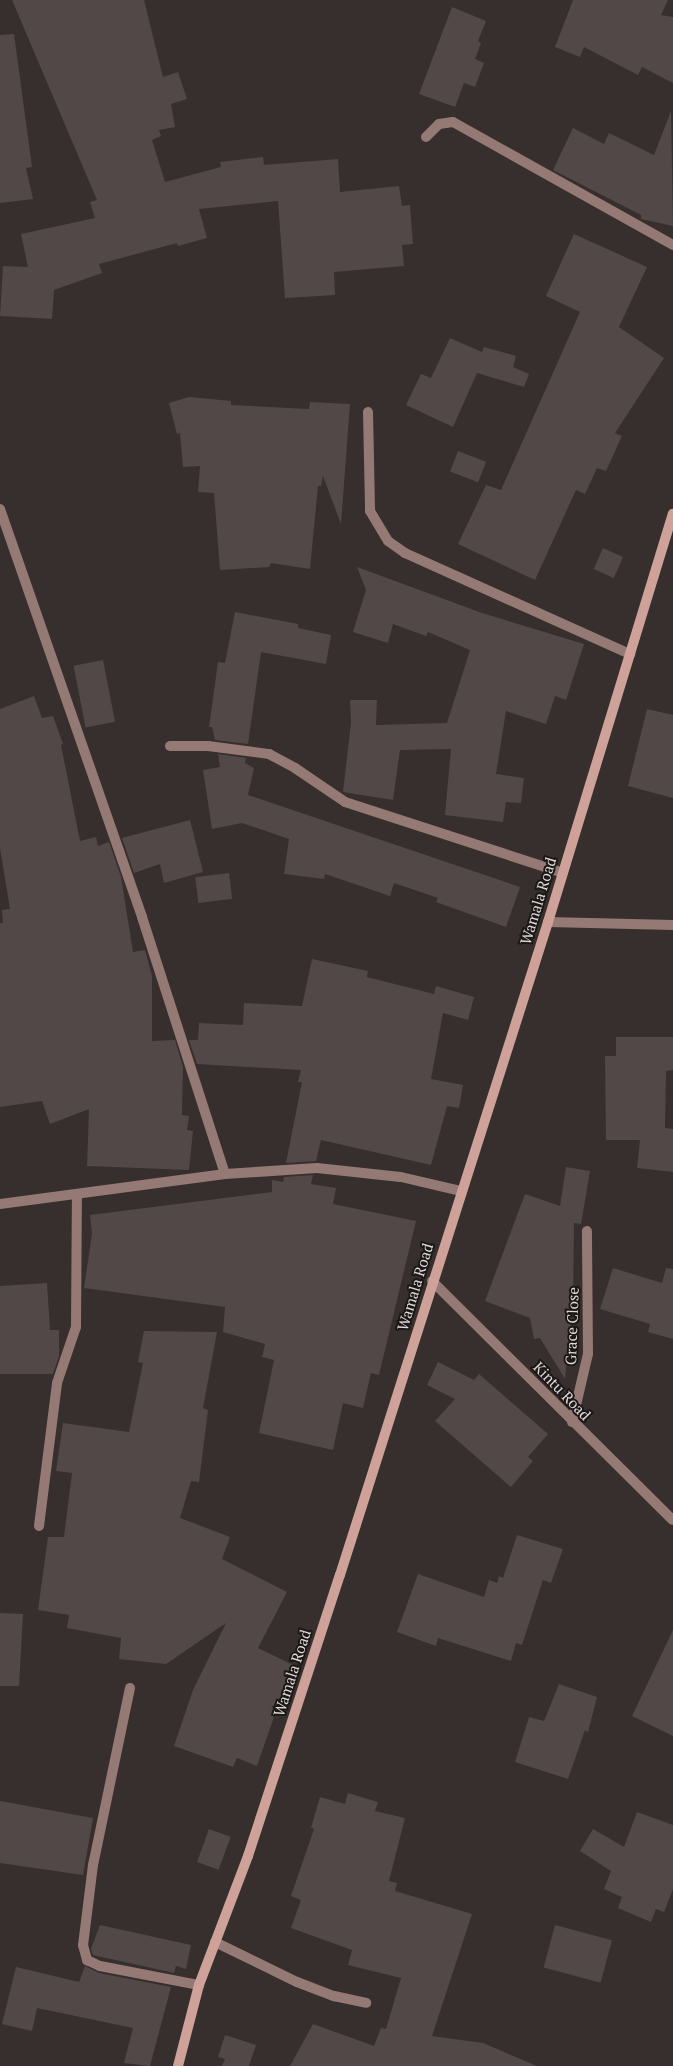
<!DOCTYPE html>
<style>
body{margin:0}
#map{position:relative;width:673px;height:2066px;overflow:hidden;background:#372f2d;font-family:"PT Serif",serif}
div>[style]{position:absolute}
.building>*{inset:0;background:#524847;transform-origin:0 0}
.street>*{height:10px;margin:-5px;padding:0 5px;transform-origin:5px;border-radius:5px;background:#957974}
.secondary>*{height:10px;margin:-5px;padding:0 5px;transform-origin:5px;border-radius:5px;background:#cea199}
span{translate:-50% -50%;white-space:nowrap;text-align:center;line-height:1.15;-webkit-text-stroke:4px #1c1817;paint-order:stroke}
.street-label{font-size:15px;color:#dfd9d8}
</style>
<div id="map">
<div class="building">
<i style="clip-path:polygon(12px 0,144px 0,163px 77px,178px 72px,187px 99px,171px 104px,175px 127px,159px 130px,161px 136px,152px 140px,165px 182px,221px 167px,220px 162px,263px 157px,264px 165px,338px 159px,340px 192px,399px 186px,402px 206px,410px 205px,413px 244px,402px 245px,404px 266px,334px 272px,335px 295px,285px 298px,278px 201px,199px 209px,207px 238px,178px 246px,177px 243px,99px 264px,102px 273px,54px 290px,52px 319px,0 316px,3px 266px,28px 267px,21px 234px,95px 218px,90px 202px,97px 200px)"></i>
<i style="clip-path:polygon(573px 0,668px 0,661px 15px,673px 17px,673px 83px,642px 67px,638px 75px,584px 47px,580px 57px,555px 47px)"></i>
<i style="clip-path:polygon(452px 7px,486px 21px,478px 41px,481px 43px,475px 59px,484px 63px,475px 87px,464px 83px,455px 107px,419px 94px)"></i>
<i style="clip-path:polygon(14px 34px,32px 167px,26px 168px,33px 199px,0 203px,0 35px)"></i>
<i style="clip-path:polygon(671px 111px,673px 226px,641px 219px,641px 215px,553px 170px,573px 128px,604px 144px,609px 133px,654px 155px)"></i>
<i style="clip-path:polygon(574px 234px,647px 267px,619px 327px,664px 358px,615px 433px,622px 436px,606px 471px,597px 468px,585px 494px,576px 490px,535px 580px,458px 544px,486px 485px,501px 490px,580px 312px,546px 296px)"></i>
<i style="clip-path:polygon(450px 338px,482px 352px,484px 347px,516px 356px,513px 367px,529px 374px,524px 387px,477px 373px,453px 427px,406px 405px,421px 374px,431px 378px)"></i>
<i style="clip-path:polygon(189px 397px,231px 401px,231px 405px,309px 409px,310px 402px,350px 404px,341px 524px,323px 476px,321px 486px,318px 486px,310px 569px,271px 563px,269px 567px,220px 570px,214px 493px,198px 492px,200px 466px,183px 467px,180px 433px,177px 434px,169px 403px)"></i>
<i style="left:458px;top:451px;width:30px;height:22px;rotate:21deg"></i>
<i style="left:603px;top:548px;width:22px;height:23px;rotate:24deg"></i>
<i style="clip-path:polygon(357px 567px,482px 613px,584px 644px,566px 700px,555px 696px,546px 724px,506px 711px,496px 774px,524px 778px,521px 803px,506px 802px,503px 822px,445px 815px,451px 749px,400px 750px,393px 800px,343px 792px,351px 723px,350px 700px,377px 700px,376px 725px,447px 723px,470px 650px,428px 632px,426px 636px,393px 624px,388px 643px,353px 632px,366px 590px)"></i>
<i style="clip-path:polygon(235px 612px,298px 624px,298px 628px,331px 635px,326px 664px,261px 652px,248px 744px,215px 740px,212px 727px,209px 727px,218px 662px,225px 663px)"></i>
<i style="left:103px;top:660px;width:63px;height:30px;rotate:79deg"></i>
<i style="clip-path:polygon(34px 696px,42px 718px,53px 716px,63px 744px,61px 745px,80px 841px,96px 837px,98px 846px,109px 842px,121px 877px,133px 952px,145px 950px,152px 976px,152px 1041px,175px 1040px,183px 1067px,182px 1115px,189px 1116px,187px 1130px,193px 1131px,189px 1170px,87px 1166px,89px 1109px,50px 1124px,42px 1101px,0 1107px,0 923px,3px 923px,2px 910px,10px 909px,0 848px,0 709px)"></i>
<i style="clip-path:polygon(647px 709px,673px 715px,673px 798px,628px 786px)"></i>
<i style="clip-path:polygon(218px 754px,246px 758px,245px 763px,254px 768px,248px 795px,520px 887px,506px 927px,436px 902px,438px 898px,394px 883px,390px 896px,325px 874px,324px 879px,284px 874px,289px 839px,242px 823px,212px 829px,203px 770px,220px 767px)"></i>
<i style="clip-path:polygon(190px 820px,203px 872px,164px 883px,160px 864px,134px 873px,122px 838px)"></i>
<i style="left:229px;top:873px;width:26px;height:34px;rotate:83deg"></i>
<i style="clip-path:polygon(312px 959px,368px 971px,367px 977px,434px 994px,436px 986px,474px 997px,468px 1020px,443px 1013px,431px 1079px,463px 1085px,459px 1108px,447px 1106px,431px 1165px,321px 1140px,316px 1161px,286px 1163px,302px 1082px,298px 1082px,301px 1070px,197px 1064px,189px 1040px,198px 1040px,199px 1023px,243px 1025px,244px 1003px,302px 1006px)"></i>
<i style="clip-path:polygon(616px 1037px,673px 1037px,673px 1070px,666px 1071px,665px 1128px,673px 1129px,673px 1172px,637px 1168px,640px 1140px,606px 1140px,605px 1056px,616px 1056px)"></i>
<i style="clip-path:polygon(566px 1167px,590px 1171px,581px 1224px,574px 1223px,573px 1301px,565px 1379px,540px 1338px,534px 1339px,530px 1318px,485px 1301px,525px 1194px,560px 1206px)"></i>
<i style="clip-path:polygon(313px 1175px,311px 1184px,336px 1188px,333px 1204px,416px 1221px,379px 1375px,371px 1373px,363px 1408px,343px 1403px,333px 1450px,259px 1433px,274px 1360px,262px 1357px,265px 1344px,223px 1332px,225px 1307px,84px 1288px,92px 1234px,90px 1215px,272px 1192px,272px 1180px,283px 1182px,284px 1177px)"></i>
<i style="clip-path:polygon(613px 1268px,662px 1283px,666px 1268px,673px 1269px,673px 1339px,648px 1332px,650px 1324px,600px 1309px)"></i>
<i style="clip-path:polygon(47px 1283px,50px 1330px,59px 1330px,59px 1356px,53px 1374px,0 1374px,0 1286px)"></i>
<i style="clip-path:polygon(144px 1331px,217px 1332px,203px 1408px,208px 1410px,199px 1482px,191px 1481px,180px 1518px,230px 1537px,222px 1559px,287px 1592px,258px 1648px,297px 1667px,275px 1714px,257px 1766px,237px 1758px,233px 1767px,174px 1746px,193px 1690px,226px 1623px,166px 1664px,119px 1659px,121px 1638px,67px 1628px,69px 1615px,38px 1610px,48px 1537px,64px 1537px,72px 1473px,56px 1471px,63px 1423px,129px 1432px,143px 1363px,138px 1362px)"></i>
<i style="clip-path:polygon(438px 1362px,474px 1380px,479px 1374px,548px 1434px,528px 1457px,533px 1461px,511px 1487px,435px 1421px,455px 1399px,427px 1385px)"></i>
<i style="clip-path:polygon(517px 1535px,563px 1549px,551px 1583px,543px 1580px,522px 1645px,516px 1643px,511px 1661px,438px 1638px,436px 1646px,397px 1632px,418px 1574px,484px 1597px,489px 1580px,497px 1583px,499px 1576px,503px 1578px)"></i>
<i style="clip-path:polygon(0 1613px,23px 1614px,19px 1686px,0 1686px)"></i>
<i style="clip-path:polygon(673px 1630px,673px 1736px,632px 1716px)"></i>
<i style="clip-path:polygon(559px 1684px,597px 1697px,588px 1732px,585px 1730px,568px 1779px,515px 1762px,529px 1717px,544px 1721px)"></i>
<i style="clip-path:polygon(348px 1793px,378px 1802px,375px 1811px,405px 1818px,389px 1881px,397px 1883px,395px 1891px,472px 1914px,432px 2036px,483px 2043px,537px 2066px,290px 2066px,313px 2024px,374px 2046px,381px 2028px,386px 2029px,401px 1978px,348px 1965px,352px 1950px,291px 1928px,301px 1900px,291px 1896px,314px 1829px,311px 1828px,320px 1797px,345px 1804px)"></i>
<i style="clip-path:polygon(0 1801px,93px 1818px,83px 1875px,0 1863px)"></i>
<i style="clip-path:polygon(637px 1812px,673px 1825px,673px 1889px,664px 1912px,656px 1909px,651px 1922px,618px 1908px,622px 1897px,604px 1889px,611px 1871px,580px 1851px,593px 1829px,624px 1847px)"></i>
<i style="left:209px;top:1829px;width:23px;height:35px;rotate:20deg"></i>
<i style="clip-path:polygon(100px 1925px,191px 1945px,186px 1969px,176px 1966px,174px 1973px,93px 1955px,91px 1949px)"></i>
<i style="left:555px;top:1925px;width:59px;height:44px;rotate:15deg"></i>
<i style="clip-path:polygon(85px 1966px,99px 1973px,171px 1987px,150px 2066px,124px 2063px,133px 2028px,37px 2008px,32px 2031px,2px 2024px,16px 1967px,79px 1982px)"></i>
<i style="clip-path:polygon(225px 2035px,256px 2045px,249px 2066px,222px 2066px,225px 2059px,218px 2057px)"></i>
</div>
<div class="street">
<i style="left:426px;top:137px;width:18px;rotate:-45deg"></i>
<i style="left:439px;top:124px;width:14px;rotate:-8deg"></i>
<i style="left:453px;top:122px;width:252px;rotate:29.2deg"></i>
<i style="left:368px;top:412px;width:99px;rotate:88.8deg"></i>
<i style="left:370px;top:511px;width:35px;rotate:59deg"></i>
<i style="left:388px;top:541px;width:21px;rotate:35deg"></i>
<i style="left:405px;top:553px;width:247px;rotate:24.2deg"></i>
<i style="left:0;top:509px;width:432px;rotate:70.8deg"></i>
<i style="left:142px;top:917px;width:270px;rotate:72.1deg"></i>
<i style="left:170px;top:746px;width:38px"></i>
<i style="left:208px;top:746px;width:62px;rotate:7.5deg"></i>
<i style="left:269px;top:754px;width:30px;rotate:28deg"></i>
<i style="left:295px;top:768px;width:60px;rotate:34.2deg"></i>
<i style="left:345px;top:802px;width:229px;rotate:18deg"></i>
<i style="left:548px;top:922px;width:125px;rotate:1.4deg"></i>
<i style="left:0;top:1204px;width:227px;rotate:-7.6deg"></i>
<i style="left:225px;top:1174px;width:92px;rotate:-3.7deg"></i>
<i style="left:317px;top:1168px;width:84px;rotate:6.1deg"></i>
<i style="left:401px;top:1177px;width:62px;rotate:13.1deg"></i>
<i style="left:432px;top:1281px;width:339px;rotate:44.8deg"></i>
<i style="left:572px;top:1422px;width:70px;rotate:-76.8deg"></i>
<i style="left:588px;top:1354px;width:123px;rotate:-90.5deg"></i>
<i style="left:39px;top:1526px;width:144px;rotate:-82.8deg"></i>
<i style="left:57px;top:1383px;width:59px;rotate:-71.3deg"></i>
<i style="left:76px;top:1327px;width:133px;rotate:-89.6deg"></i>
<i style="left:130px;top:1688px;width:181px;rotate:101.8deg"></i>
<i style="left:93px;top:1865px;width:81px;rotate:97.1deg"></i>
<i style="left:83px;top:1945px;width:16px;rotate:75deg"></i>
<i style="left:87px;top:1960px;width:14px;rotate:25deg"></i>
<i style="left:100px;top:1966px;width:101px;rotate:10.9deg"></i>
<i style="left:215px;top:1942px;width:91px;rotate:26deg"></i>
<i style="left:297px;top:1982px;width:40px;rotate:21deg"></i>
<i style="left:334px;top:1996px;width:33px;rotate:12deg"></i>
</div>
<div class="secondary">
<i style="left:178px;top:2066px;width:84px;rotate:-75.5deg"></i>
<i style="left:199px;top:1985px;width:138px;rotate:-69.2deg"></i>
<i style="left:248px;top:1856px;width:296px;rotate:-71.9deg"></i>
<i style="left:340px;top:1575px;width:685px;rotate:-72.33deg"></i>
<i style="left:548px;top:922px;width:427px;rotate:-73deg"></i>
</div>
<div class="street-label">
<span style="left:538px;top:901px;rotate:-73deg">Wamala Road</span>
<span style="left:415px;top:1287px;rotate:-73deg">Wamala Road</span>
<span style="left:572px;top:1326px;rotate:-88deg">Grace Close</span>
<span style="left:562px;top:1391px;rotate:46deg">Kintu Road</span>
<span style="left:292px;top:1673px;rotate:-72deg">Wamala Road</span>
</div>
</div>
